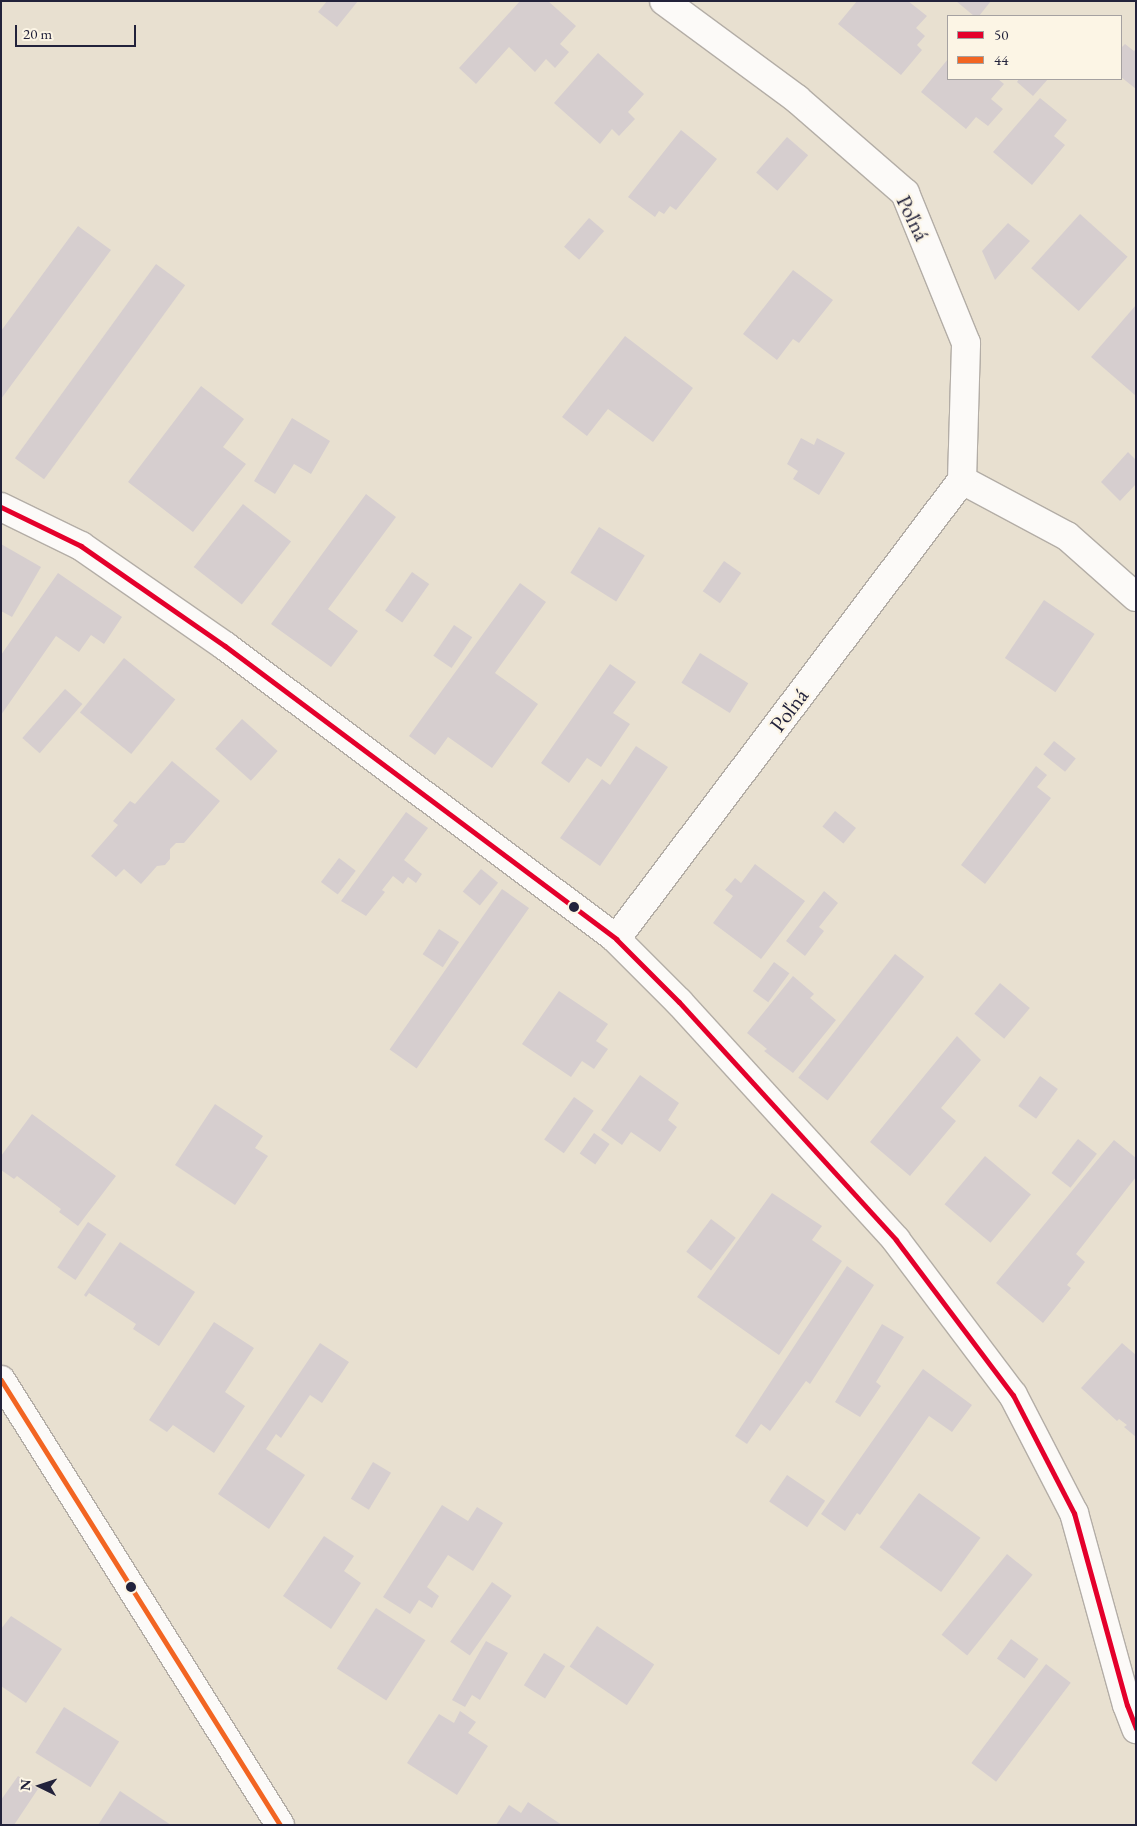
<!DOCTYPE html>
<meta charset="utf-8">
<style>
body{margin:0}
#map{position:relative;width:1137px;height:1826px;overflow:hidden;background:#e8e0d0;font-family:"EB Garamond",serif}
div>[style]{position:absolute}
.building>*{inset:0;background:#d6cecf;transform-origin:0 0}
.roads{filter:drop-shadow(1px 0 #b3ada6) drop-shadow(-1px 0 #b3ada6) drop-shadow(0 1px #b3ada6) drop-shadow(0 -1px #b3ada6)}
.minor>*{height:28px;margin:-14px;padding:0 14px;transform-origin:14px;border-radius:14px;background:#fcfaf8}
.bus-1>*{height:5px;margin:-2.5px;padding:0 2.5px;transform-origin:2.5px;border-radius:2.5px;background:#e4002b}
.bus-2>*{height:5px;margin:-2.5px;padding:0 2.5px;transform-origin:2.5px;border-radius:2.5px;background:#f26522}
.dots>*{width:14px;height:14px;translate:-50% -50%;box-sizing:border-box;border:2px solid #fcf5e5;border-radius:50%}
span{translate:-50% -50%;white-space:nowrap;text-align:center;line-height:1.15;-webkit-text-stroke:4.5px #fcf5e5;paint-order:stroke}
.street-label{font-size:22px;color:#22223b}
.frame{position:absolute;inset:0;border:2px solid #22223b;pointer-events:none}
.legend{position:absolute;left:947px;top:15px;width:175px;height:65px;box-sizing:border-box;background:#fcf5e5;border:1px solid #a5a1a1;margin:0;padding:6px 9px;list-style:none;font-size:15px;color:#22223b}
.legend li{display:flex;align-items:center;gap:10px;height:25px}
.legend b{width:25px;border:1px solid #a5a1a1}
.north{position:absolute;left:15px;top:1761px;width:50px;height:50px;-webkit-text-stroke:4px #fcf5e5;paint-order:stroke;rotate:274deg;font-size:14px;font-weight:700;line-height:20px;text-align:center;color:#22223b}
.north::after{content:'';display:block;margin:auto;width:18px;height:22px;background:#22223b;clip-path:polygon(50% 0,100% 100%,50% 72%,0 100%)}
.scale{position:absolute;left:15px;top:25px;width:121px;height:22px;box-sizing:border-box;border:2px solid #22223b;border-top:0;padding-left:6px;font-size:15px;line-height:18px;white-space:nowrap;color:#22223b;-webkit-text-stroke:4px #fcf5e5;paint-order:stroke}
</style>
<div id="map">
<div class="building">
<i style="clip-path:polygon(327px 1px,358px 1px,337px 27px,318px 12px)"></i>
<i style="clip-path:polygon(520px 1px,548px 1px,576px 26px,560px 44px,569px 52px,555px 68px,546px 59px,535px 72px,509px 47px,476px 84px,459px 68px)"></i>
<i style="clip-path:polygon(857px 1px,908px 1px,927px 16px,916px 28px,925px 36px,917px 45px,922px 50px,901px 75px,838px 24px)"></i>
<i style="clip-path:polygon(956px 1px,991px 1px,979px 16px,974px 16px)"></i>
<i style="clip-path:polygon(1125px 44px,1134px 51px,1136px 49px,1136px 89px,1121px 77px,1121px 48px)"></i>
<i style="clip-path:polygon(598px 53px,644px 94px,628px 112px,635px 119px,619px 136px,612px 129px,600px 144px,554px 103px)"></i>
<i style="clip-path:polygon(948px 59px,948px 79px,998px 79px,1004px 84px,991px 99px,1003px 109px,988px 126px,976px 117px,966px 129px,921px 92px)"></i>
<i style="clip-path:polygon(1019px 79px,1048px 79px,1033px 96px,1017px 82px)"></i>
<i style="clip-path:polygon(1040px 98px,1067px 120px,1054px 136px,1065px 145px,1032px 185px,993px 152px)"></i>
<i style="clip-path:polygon(681px 130px,717px 159px,676px 210px,670px 206px,664px 214px,659px 211px,655px 217px,628px 197px)"></i>
<i style="left:787px;top:137px;width:28px;height:47px;rotate:41deg"></i>
<i style="left:1080px;top:214px;width:64px;height:73px;rotate:42deg"></i>
<i style="left:589px;top:218px;width:20px;height:38px;rotate:41deg"></i>
<i style="clip-path:polygon(1008px 223px,1030px 241px,995px 280px,982px 251px)"></i>
<i style="clip-path:polygon(78px 226px,111px 250px,1px 399px,1px 331px)"></i>
<i style="left:156px;top:264px;width:36px;height:240px;rotate:36deg"></i>
<i style="clip-path:polygon(793px 270px,833px 300px,799px 343px,793px 339px,777px 360px,743px 334px)"></i>
<i style="clip-path:polygon(1136px 305px,1136px 396px,1091px 357px)"></i>
<i style="clip-path:polygon(625px 336px,693px 388px,653px 442px,608px 409px,587px 436px,562px 417px)"></i>
<i style="clip-path:polygon(201px 386px,244px 419px,223px 447px,246px 464px,193px 532px,128px 482px)"></i>
<i style="clip-path:polygon(292px 418px,330px 441px,311px 474px,294px 464px,275px 494px,254px 481px)"></i>
<i style="clip-path:polygon(801px 438px,814px 445px,817px 438px,845px 453px,819px 495px,793px 479px,798px 471px,787px 464px)"></i>
<i style="clip-path:polygon(1128px 452px,1136px 460px,1136px 484px,1120px 501px,1101px 482px)"></i>
<i style="clip-path:polygon(366px 494px,396px 517px,328px 609px,358px 631px,331px 667px,271px 624px)"></i>
<i style="left:243px;top:504px;width:61px;height:80px;rotate:38deg"></i>
<i style="left:599px;top:527px;width:54px;height:54px;rotate:32deg"></i>
<i style="clip-path:polygon(1px 544px,41px 567px,12px 617px,1px 611px)"></i>
<i style="left:724px;top:561px;width:21px;height:37px;rotate:35deg"></i>
<i style="left:412px;top:572px;width:21px;height:47px;rotate:35deg"></i>
<i style="clip-path:polygon(58px 573px,122px 617px,104px 644px,91px 635px,79px 652px,56px 636px,1px 715px,1px 655px)"></i>
<i style="clip-path:polygon(520px 583px,546px 602px,495px 673px,538px 704px,492px 768px,448px 737px,435px 755px,409px 736px)"></i>
<i style="left:1044px;top:600px;width:61px;height:70px;rotate:34deg"></i>
<i style="left:454px;top:625px;width:22px;height:37px;rotate:34deg"></i>
<i style="left:700px;top:653px;width:57px;height:35px;rotate:32deg"></i>
<i style="left:124px;top:658px;width:66px;height:70px;rotate:39deg"></i>
<i style="clip-path:polygon(610px 664px,636px 682px,613px 713px,630px 724px,601px 767px,587px 758px,569px 783px,541px 763px)"></i>
<i style="left:65px;top:689px;width:23px;height:65px;rotate:41deg"></i>
<i style="left:242px;top:719px;width:48px;height:40px;rotate:42deg"></i>
<i style="left:1054px;top:741px;width:28px;height:17px;rotate:39deg"></i>
<i style="clip-path:polygon(636px 746px,668px 767px,600px 866px,560px 838px,602px 779px,610px 785px)"></i>
<i style="clip-path:polygon(172px 761px,220px 801px,184px 843px,176px 843px,170px 849px,170px 859px,165px 865px,157px 866px,141px 884px,124px 869px,116px 877px,91px 856px,118px 825px,113px 821px,130px 801px,135px 804px)"></i>
<i style="clip-path:polygon(1036px 766px,1047px 775px,1037px 787px,1051px 798px,985px 884px,961px 865px)"></i>
<i style="left:835px;top:811px;width:27px;height:20px;rotate:39deg"></i>
<i style="clip-path:polygon(406px 812px,428px 828px,404px 860px,422px 874px,416px 883px,408px 877px,403px 884px,393px 876px,382px 890px,385px 892px,366px 916px,341px 901px)"></i>
<i style="left:339px;top:858px;width:21px;height:30px;rotate:37deg"></i>
<i style="clip-path:polygon(755px 864px,805px 901px,761px 959px,713px 923px,733px 896px,725px 890px,735px 878px,741px 883px)"></i>
<i style="left:481px;top:869px;width:22px;height:29px;rotate:39deg"></i>
<i style="left:502px;top:889px;width:33px;height:196px;rotate:35deg"></i>
<i style="clip-path:polygon(824px 891px,838px 903px,819px 927px,824px 931px,805px 956px,786px 941px)"></i>
<i style="left:439px;top:929px;width:24px;height:30px;rotate:33deg"></i>
<i style="left:895px;top:954px;width:37px;height:157px;rotate:38deg"></i>
<i style="left:774px;top:962px;width:19px;height:36px;rotate:36deg"></i>
<i style="clip-path:polygon(793px 976px,814px 994px,810px 998px,836px 1020px,793px 1073px,764px 1051px,767px 1049px,747px 1033px)"></i>
<i style="left:1000px;top:983px;width:39px;height:40px;rotate:40deg"></i>
<i style="clip-path:polygon(559px 991px,608px 1024px,596px 1041px,608px 1049px,594px 1069px,582px 1061px,571px 1077px,522px 1044px)"></i>
<i style="clip-path:polygon(957px 1036px,981px 1060px,941px 1108px,956px 1121px,910px 1176px,870px 1142px)"></i>
<i style="clip-path:polygon(640px 1075px,679px 1103px,668px 1120px,677px 1127px,660px 1152px,631px 1132px,622px 1145px,601px 1130px)"></i>
<i style="left:1040px;top:1076px;width:22px;height:37px;rotate:36deg"></i>
<i style="left:574px;top:1097px;width:24px;height:52px;rotate:35deg"></i>
<i style="clip-path:polygon(215px 1104px,263px 1136px,255px 1148px,268px 1156px,235px 1205px,175px 1165px)"></i>
<i style="clip-path:polygon(32px 1114px,116px 1176px,78px 1226px,59px 1212px,61px 1209px,17px 1176px,14px 1179px,1px 1170px,1px 1156px)"></i>
<i style="left:594px;top:1133px;width:19px;height:25px;rotate:35deg"></i>
<i style="left:1078px;top:1139px;width:24px;height:43px;rotate:38deg"></i>
<i style="clip-path:polygon(1114px 1140px,1136px 1158px,1136px 1177px,1076px 1254px,1085px 1262px,1067px 1285px,1071px 1288px,1043px 1323px,996px 1283px)"></i>
<i style="left:985px;top:1156px;width:60px;height:63px;rotate:40deg"></i>
<i style="clip-path:polygon(772px 1193px,822px 1226px,812px 1240px,842px 1261px,779px 1355px,697px 1297px)"></i>
<i style="left:711px;top:1219px;width:31px;height:41px;rotate:37deg"></i>
<i style="left:88px;top:1222px;width:22px;height:55px;rotate:34deg"></i>
<i style="clip-path:polygon(120px 1242px,195px 1292px,159px 1346px,133px 1329px,136px 1324px,89px 1293px,86px 1297px,84px 1295px)"></i>
<i style="clip-path:polygon(847px 1266px,874px 1285px,810px 1384px,806px 1381px,770px 1431px,761px 1424px,747px 1444px,735px 1436px)"></i>
<i style="clip-path:polygon(214px 1322px,254px 1348px,225px 1392px,245px 1406px,214px 1453px,173px 1425px,167px 1432px,149px 1420px)"></i>
<i style="clip-path:polygon(882px 1324px,904px 1337px,876px 1382px,881px 1386px,860px 1417px,835px 1402px)"></i>
<i style="clip-path:polygon(320px 1343px,349px 1362px,322px 1403px,310px 1395px,281px 1438px,276px 1434px,266px 1449px,305px 1475px,269px 1529px,218px 1494px)"></i>
<i style="clip-path:polygon(1122px 1343px,1136px 1355px,1136px 1437px,1124px 1427px,1127px 1425px,1119px 1419px,1117px 1421px,1081px 1388px)"></i>
<i style="clip-path:polygon(923px 1369px,972px 1405px,952px 1432px,929px 1416px,860px 1515px,857px 1513px,845px 1531px,821px 1514px)"></i>
<i style="left:373px;top:1462px;width:21px;height:43px;rotate:31deg"></i>
<i style="left:787px;top:1475px;width:46px;height:32px;rotate:34deg"></i>
<i style="left:919px;top:1493px;width:76px;height:67px;rotate:36deg"></i>
<i style="clip-path:polygon(442px 1505px,468px 1521px,477px 1507px,503px 1523px,473px 1571px,448px 1555px,427px 1587px,439px 1596px,432px 1608px,419px 1600px,410px 1614px,383px 1597px)"></i>
<i style="clip-path:polygon(324px 1536px,354px 1556px,344px 1571px,361px 1583px,331px 1629px,283px 1596px)"></i>
<i style="left:1007px;top:1554px;width:33px;height:104px;rotate:39deg"></i>
<i style="left:492px;top:1582px;width:24px;height:73px;rotate:35deg"></i>
<i style="left:376px;top:1608px;width:59px;height:72px;rotate:33deg"></i>
<i style="clip-path:polygon(11px 1616px,62px 1649px,26px 1703px,1px 1686px,1px 1629px)"></i>
<i style="left:597px;top:1626px;width:69px;height:49px;rotate:34deg"></i>
<i style="left:1011px;top:1639px;width:34px;height:24px;rotate:36deg"></i>
<i style="clip-path:polygon(486px 1641px,508px 1653px,480px 1700px,472px 1695px,465px 1707px,452px 1700px)"></i>
<i style="left:544px;top:1653px;width:25px;height:38px;rotate:32deg"></i>
<i style="left:1046px;top:1664px;width:31px;height:124px;rotate:37deg"></i>
<i style="left:64px;top:1707px;width:65px;height:54px;rotate:32deg"></i>
<i style="clip-path:polygon(460px 1711px,476px 1722px,468px 1733px,488px 1746px,457px 1795px,407px 1763px,439px 1714px,454px 1723px)"></i>
<i style="clip-path:polygon(18px 1776px,38px 1789px,14px 1825px,3px 1825px,1px 1823px,1px 1800px)"></i>
<i style="clip-path:polygon(120px 1791px,171px 1825px,98px 1825px)"></i>
<i style="clip-path:polygon(528px 1802px,547px 1815px,562px 1825px,496px 1825px,509px 1805px,521px 1813px)"></i>
</div>
<div class="roads">
<div class="minor">
<i style="left:962px;top:480px;width:119px;rotate:28.1deg"></i>
<i style="left:1067px;top:536px;width:92px;rotate:41.5deg"></i>
<i style="left:1px;top:507px;width:89px;rotate:26deg"></i>
<i style="left:81px;top:546px;width:175px;rotate:34.8deg"></i>
<i style="left:225px;top:646px;width:489px;rotate:36.8deg"></i>
<i style="left:616px;top:939px;width:89px;rotate:45deg"></i>
<i style="left:679px;top:1002px;width:322px;rotate:47.6deg"></i>
<i style="left:896px;top:1240px;width:194px;rotate:53deg"></i>
<i style="left:1013px;top:1395px;width:133px;rotate:62.7deg"></i>
<i style="left:1074px;top:1513px;width:199px;rotate:74.6deg"></i>
<i style="left:1127px;top:1705px;width:26px;rotate:69deg"></i>
<i style="left:616px;top:939px;width:575px;rotate:-52.99deg"></i>
<i style="left:962px;top:480px;width:137px;rotate:-88.3deg"></i>
<i style="left:966px;top:343px;width:162px;rotate:-112.1deg"></i>
<i style="left:905px;top:193px;width:143px;rotate:-139deg"></i>
<i style="left:797px;top:99px;width:165px;rotate:-143.6deg"></i>
<i style="left:1px;top:1380px;width:525px;rotate:57.91deg"></i>
</div>
</div>
<div class="bus-1">
<i style="left:1px;top:507px;width:89px;rotate:26deg"></i>
<i style="left:81px;top:546px;width:175px;rotate:34.8deg"></i>
<i style="left:225px;top:646px;width:489px;rotate:36.8deg"></i>
<i style="left:616px;top:939px;width:89px;rotate:45deg"></i>
<i style="left:679px;top:1002px;width:322px;rotate:47.6deg"></i>
<i style="left:896px;top:1240px;width:194px;rotate:53deg"></i>
<i style="left:1013px;top:1395px;width:133px;rotate:62.7deg"></i>
<i style="left:1074px;top:1513px;width:199px;rotate:74.6deg"></i>
<i style="left:1127px;top:1705px;width:25px;rotate:69deg"></i>
</div>
<div class="bus-2">
<i style="left:1px;top:1380px;width:525px;rotate:57.91deg"></i>
</div>
<div class="dots">
<i style="left:574px;top:907px;background:#22223b"></i>
<i style="left:131px;top:1587px;background:#22223b"></i>
</div>
<div class="street-label">
<span style="left:913px;top:218px;rotate:64deg">Poľná</span>
<span style="left:789px;top:710px;rotate:-53deg">Poľná</span>
</div>
<div class="frame"></div>
<ul class="legend">
<li><b style="height:6px;background:#e4002b"></b>50</li>
<li><b style="height:6px;background:#f26522"></b>44</li>
</ul>
<div class="north">N</div>
<div class="scale">20 m</div>
</div>
